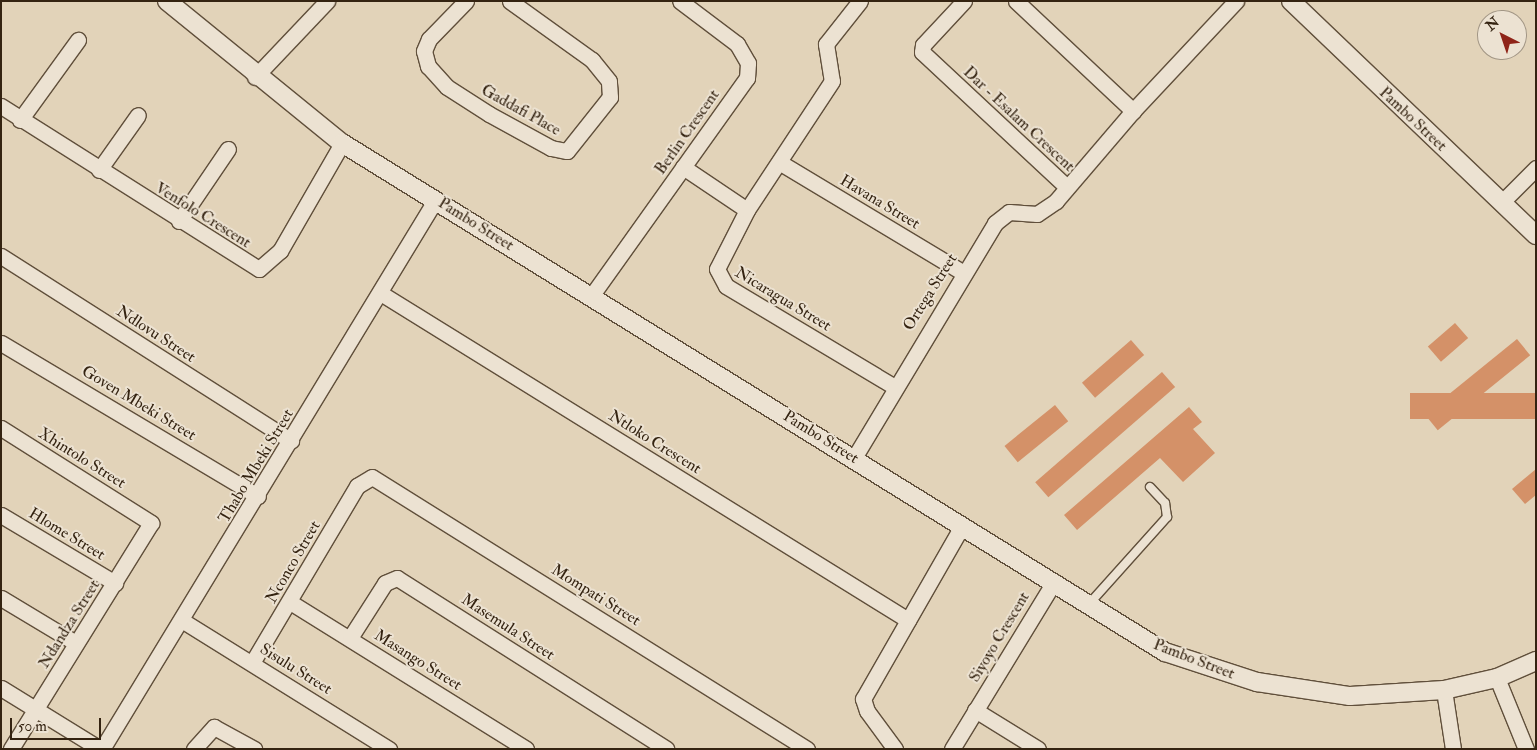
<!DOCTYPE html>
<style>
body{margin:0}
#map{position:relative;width:1537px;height:750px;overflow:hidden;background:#e2d3b9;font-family:"IM FELL Double Pica",serif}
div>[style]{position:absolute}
.building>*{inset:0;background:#d49168;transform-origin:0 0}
.roads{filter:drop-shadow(1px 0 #604f3b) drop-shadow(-1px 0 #604f3b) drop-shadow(0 1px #604f3b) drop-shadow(0 -1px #604f3b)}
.service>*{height:8px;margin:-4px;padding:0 4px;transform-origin:4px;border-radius:4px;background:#ece2d2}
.minor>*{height:15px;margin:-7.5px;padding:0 7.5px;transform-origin:7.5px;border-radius:7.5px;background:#ece2d2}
.tertiary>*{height:18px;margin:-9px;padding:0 9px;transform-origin:9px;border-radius:9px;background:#ece2d2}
span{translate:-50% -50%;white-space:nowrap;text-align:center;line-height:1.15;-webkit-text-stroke:4px #ece2d2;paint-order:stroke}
.street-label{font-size:16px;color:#342311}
.frame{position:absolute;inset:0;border:2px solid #342311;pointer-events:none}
.north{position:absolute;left:1477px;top:10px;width:50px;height:50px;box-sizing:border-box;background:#ece2d2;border:1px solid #a29685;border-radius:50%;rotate:319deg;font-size:14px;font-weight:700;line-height:20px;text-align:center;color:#342311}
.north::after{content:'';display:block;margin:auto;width:18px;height:22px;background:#8f2418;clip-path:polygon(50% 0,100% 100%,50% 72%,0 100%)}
.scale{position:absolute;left:10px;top:718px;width:91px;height:22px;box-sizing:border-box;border:2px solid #342311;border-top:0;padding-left:6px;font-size:15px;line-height:18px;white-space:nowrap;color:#342311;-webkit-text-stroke:4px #ece2d2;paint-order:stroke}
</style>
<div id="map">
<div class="building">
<i style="left:1455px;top:323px;width:20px;height:36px;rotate:49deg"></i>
<i style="left:1517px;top:339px;width:21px;height:119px;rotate:51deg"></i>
<i style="left:1131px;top:340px;width:20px;height:65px;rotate:49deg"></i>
<i style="left:1162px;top:372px;width:20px;height:168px;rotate:49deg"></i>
<i style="left:1536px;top:393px;width:26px;height:126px;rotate:90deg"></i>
<i style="left:1055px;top:405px;width:21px;height:65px;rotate:51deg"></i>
<i style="clip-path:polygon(1189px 407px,1202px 422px,1193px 429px,1215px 453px,1183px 482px,1160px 458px,1077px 530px,1064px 515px)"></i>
<i style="clip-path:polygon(1536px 469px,1536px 495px,1525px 504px,1512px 489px)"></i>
</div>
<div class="roads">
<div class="service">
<i style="left:1089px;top:604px;width:117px;rotate:-48.1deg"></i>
<i style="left:1167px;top:517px;width:14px;rotate:-98deg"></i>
<i style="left:1165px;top:503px;width:22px;rotate:-133deg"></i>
</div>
<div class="minor">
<i style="left:466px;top:1px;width:53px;rotate:134.2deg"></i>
<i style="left:429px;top:39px;width:13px;rotate:113deg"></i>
<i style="left:424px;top:51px;width:16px;rotate:75deg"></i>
<i style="left:428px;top:66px;width:28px;rotate:48deg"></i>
<i style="left:447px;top:87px;width:50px;rotate:32.7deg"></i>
<i style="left:489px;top:114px;width:71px;rotate:28.7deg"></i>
<i style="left:551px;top:148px;width:16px;rotate:11deg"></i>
<i style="left:567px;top:151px;width:69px;rotate:-51.5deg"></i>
<i style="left:610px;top:97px;width:16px;rotate:-94deg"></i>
<i style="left:609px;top:81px;width:27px;rotate:-129deg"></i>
<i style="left:592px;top:60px;width:101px;rotate:-144.3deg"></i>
<i style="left:860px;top:1px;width:55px;rotate:128.3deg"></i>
<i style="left:826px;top:44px;width:37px;rotate:81deg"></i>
<i style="left:832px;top:81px;width:154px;rotate:123.4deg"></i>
<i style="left:747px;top:210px;width:66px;rotate:117deg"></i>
<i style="left:717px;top:269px;width:19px;rotate:62deg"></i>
<i style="left:726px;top:286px;width:195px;rotate:30.9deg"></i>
<i style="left:964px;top:1px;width:60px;rotate:133deg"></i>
<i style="left:923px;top:45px;width:7px;rotate:98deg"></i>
<i style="left:922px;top:52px;width:198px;rotate:43deg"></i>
<i style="left:1016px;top:1px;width:161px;rotate:43.2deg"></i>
<i style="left:255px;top:77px;width:105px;rotate:-46.5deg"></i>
<i style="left:1px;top:106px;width:305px;rotate:32.3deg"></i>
<i style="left:259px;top:269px;width:28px;rotate:-41deg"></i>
<i style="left:280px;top:251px;width:125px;rotate:-60.1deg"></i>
<i style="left:20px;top:120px;width:99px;rotate:-54.1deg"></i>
<i style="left:779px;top:162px;width:214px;rotate:31deg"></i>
<i style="left:683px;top:167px;width:77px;rotate:33.9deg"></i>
<i style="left:99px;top:170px;width:67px;rotate:-54.7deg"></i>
<i style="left:1502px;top:202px;width:48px;rotate:-45deg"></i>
<i style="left:179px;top:221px;width:87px;rotate:-55.8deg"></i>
<i style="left:1px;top:256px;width:344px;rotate:32.5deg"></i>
<i style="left:382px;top:294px;width:619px;rotate:31.79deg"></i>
<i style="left:592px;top:295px;width:267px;rotate:-54.5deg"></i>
<i style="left:747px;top:78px;width:15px;rotate:-86deg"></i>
<i style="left:748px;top:63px;width:22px;rotate:-120deg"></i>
<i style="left:737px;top:44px;width:71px;rotate:-143deg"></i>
<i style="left:1px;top:343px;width:299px;rotate:30.8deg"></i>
<i style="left:1px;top:428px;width:178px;rotate:32.3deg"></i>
<i style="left:151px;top:523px;width:266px;rotate:121.8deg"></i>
<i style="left:854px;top:458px;width:274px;rotate:-59deg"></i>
<i style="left:995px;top:223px;width:18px;rotate:-38deg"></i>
<i style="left:1009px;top:212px;width:28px;rotate:4deg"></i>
<i style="left:1037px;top:214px;width:23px;rotate:-34deg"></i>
<i style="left:1056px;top:201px;width:118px;rotate:-49.5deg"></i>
<i style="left:1133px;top:111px;width:151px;rotate:-46.9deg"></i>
<i style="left:1px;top:515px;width:133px;rotate:30.8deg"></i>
<i style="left:1px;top:598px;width:87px;rotate:31deg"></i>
<i style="left:290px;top:602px;width:278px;rotate:31.9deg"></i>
<i style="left:183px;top:621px;width:243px;rotate:31.9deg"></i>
<i style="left:350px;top:638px;width:65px;rotate:-57.5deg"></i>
<i style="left:385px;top:583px;width:13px;rotate:-23deg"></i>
<i style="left:397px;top:578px;width:319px;rotate:32.4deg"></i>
<i style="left:252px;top:663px;width:206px;rotate:-59.3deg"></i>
<i style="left:357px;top:486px;width:17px;rotate:-31deg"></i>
<i style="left:372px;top:477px;width:513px;rotate:32.02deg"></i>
<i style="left:1497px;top:678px;width:77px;rotate:67.8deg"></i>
<i style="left:1px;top:688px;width:116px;rotate:31.6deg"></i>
<i style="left:1444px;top:690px;width:60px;rotate:81.3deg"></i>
<i style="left:975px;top:710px;width:74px;rotate:31.8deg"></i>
<i style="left:102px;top:749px;width:643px;rotate:-58.73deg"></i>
<i style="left:194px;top:749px;width:30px;rotate:-48deg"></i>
<i style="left:214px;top:727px;width:46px;rotate:28.8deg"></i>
<i style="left:895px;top:749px;width:47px;rotate:-126.4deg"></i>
<i style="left:867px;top:711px;width:13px;rotate:-108deg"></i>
<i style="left:863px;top:699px;width:199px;rotate:-60.2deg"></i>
<i style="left:952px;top:749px;width:196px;rotate:-58.6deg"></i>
</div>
<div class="tertiary">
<i style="left:167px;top:1px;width:225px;rotate:39.1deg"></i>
<i style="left:342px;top:143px;width:968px;rotate:31.74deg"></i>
<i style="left:1165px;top:652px;width:97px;rotate:18.1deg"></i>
<i style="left:1257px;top:682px;width:94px;rotate:8.6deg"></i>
<i style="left:1350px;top:696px;width:94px;rotate:-3.7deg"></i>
<i style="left:1444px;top:690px;width:54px;rotate:-12.8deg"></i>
<i style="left:1497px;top:678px;width:43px;rotate:-23.6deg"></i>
<i style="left:1291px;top:1px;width:339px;rotate:43.7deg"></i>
</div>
</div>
<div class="street-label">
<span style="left:521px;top:110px;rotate:29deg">Gaddafi Place</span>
<span style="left:1019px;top:119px;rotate:43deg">Dar - Esalam Crescent</span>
<span style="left:1413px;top:119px;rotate:43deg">Pambo Street</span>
<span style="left:687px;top:132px;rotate:-55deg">Berlin Crescent</span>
<span style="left:880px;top:202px;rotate:31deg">Havana Street</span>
<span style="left:203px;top:215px;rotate:32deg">Venfolo Crescent</span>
<span style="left:476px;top:224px;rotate:32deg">Pambo Street</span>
<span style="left:930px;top:292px;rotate:-58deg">Ortega Street</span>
<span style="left:783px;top:299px;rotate:31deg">Nicaragua Street</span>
<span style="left:156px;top:334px;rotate:33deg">Ndlovu Street</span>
<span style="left:139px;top:403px;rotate:31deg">Goven Mbeki Street</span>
<span style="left:821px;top:437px;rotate:32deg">Pambo Street</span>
<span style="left:655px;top:442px;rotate:32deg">Ntloko Crescent</span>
<span style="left:82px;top:458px;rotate:32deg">Xhintolo Street</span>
<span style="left:256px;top:466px;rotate:-59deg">Thabo Mbeki Street</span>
<span style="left:67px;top:534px;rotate:31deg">Hlome Street</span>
<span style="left:293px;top:562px;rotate:-60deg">Nconco Street</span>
<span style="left:596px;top:595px;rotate:32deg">Mompati Street</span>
<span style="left:69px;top:624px;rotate:-58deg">Ndandza Street</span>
<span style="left:508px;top:627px;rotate:33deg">Masemula Street</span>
<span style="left:999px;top:637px;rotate:-59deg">Siyoyo Crescent</span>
<span style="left:1194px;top:659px;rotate:21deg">Pambo Street</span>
<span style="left:418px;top:660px;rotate:32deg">Masango Street</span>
<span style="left:296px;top:669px;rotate:32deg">Sisulu Street</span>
</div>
<div class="frame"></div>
<div class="north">N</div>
<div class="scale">50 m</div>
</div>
